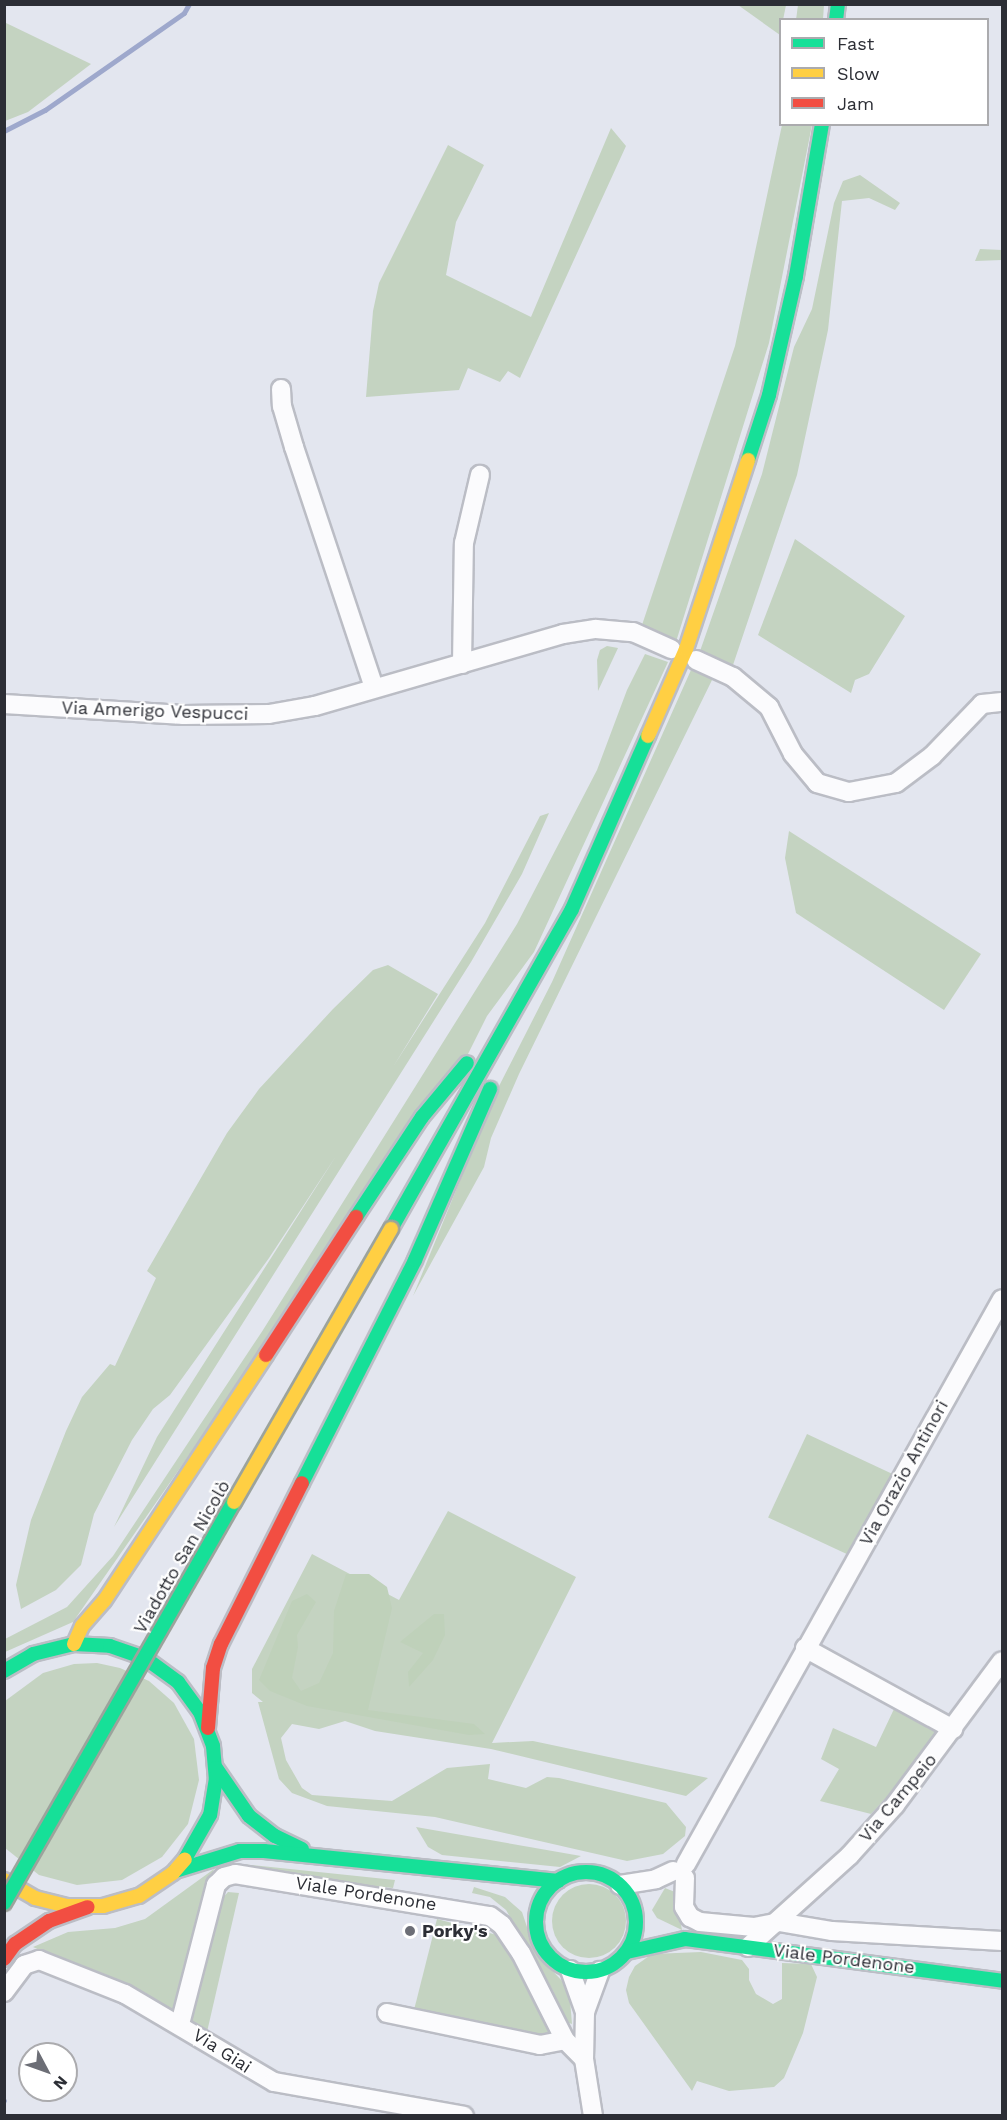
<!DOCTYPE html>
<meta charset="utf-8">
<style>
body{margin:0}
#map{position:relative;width:1007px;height:2120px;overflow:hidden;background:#e3e6ef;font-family:"Work Sans",sans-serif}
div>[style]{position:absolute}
.green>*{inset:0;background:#c4d3c1;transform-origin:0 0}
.round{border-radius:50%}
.forest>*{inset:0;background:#bfd1ba}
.stream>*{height:4.5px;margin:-2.25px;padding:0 2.25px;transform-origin:2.25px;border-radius:2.25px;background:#9ea8cc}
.roads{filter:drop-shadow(2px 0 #bbbdc5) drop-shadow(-2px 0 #bbbdc5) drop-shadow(0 2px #bbbdc5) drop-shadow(0 -2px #bbbdc5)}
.street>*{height:18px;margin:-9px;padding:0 9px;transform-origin:9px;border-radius:9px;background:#fbfbfd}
.fast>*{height:14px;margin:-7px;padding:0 7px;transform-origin:7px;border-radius:7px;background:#16e098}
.fast>.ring{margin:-7px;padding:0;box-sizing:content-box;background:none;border:14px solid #16e098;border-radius:50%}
.slow>*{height:14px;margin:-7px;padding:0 7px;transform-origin:7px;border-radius:7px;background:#ffcf43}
.jam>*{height:14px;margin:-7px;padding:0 7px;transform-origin:7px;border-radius:7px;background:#f24e42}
.bridges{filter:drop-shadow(2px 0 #9ca39c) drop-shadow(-2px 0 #9ca39c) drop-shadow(0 2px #9ca39c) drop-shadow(0 -2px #9ca39c)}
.fast-bridge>*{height:14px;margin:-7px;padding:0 7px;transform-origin:7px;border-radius:7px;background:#16e098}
.slow-bridge>*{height:14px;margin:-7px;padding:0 7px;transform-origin:7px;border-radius:7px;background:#ffcf43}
.dots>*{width:16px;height:16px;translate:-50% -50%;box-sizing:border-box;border:3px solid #fff;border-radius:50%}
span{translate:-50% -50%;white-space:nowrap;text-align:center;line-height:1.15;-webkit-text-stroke:4.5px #fff;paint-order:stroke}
.street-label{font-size:18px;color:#2c2e35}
.poi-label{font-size:18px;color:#2c2e35;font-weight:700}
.left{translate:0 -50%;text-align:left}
.frame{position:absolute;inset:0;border:6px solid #2c2e35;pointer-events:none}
.legend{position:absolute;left:779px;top:18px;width:210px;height:108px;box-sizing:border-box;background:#fff;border:2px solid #ababae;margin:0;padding:8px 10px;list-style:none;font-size:18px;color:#2c2e35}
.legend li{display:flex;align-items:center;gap:12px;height:30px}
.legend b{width:30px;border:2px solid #ababae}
.north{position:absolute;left:18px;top:2042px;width:60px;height:60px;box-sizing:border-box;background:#fff;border:2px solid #ababae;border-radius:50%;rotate:131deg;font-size:16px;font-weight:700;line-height:24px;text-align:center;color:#2c2e35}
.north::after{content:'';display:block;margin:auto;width:21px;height:27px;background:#6c6e76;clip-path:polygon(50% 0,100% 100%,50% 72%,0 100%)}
</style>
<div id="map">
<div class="green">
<i style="clip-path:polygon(738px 5px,786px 5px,780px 35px)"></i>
<i style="clip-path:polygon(798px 5px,824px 5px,823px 19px,796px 20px)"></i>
<i style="clip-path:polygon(4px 22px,91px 64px,28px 112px,5px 121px)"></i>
<i style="clip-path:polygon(782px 125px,812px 125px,769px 343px,675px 645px,640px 631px,735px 346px)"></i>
<i style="clip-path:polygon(611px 128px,626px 146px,520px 378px,508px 371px,500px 382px,468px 368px,459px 390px,366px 397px,373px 311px,379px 283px,448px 145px,484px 165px,456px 222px,446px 275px,531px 317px)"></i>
<i style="clip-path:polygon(860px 175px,900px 203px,895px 210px,869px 198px,842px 201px,828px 330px,797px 475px,733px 665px,722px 663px,699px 654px,762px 474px,794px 347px,812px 309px,834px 203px,843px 181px)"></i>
<i style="clip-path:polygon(980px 249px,1002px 250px,1002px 260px,975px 261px)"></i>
<i style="clip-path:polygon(795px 539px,905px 616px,869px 674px,855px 680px,851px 693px,758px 635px)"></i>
<i style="clip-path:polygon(607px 646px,618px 648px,598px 691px,597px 660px,600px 650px)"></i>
<i style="clip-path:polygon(645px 654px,668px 662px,534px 952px,487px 1016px,468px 1054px,73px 1622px,5px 1652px,5px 1639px,67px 1607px,113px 1556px,263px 1330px,517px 924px,597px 770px,627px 690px)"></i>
<i style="clip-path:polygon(691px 670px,713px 678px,519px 1074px,491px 1138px,484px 1167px,413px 1296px,496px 1092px,552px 982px)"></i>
<i style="clip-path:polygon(549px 813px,522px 874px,471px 962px,114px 1527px,157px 1437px,336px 1156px,269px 1258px,170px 1395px,153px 1409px,132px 1440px,94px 1514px,81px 1565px,56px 1590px,21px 1609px,16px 1585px,31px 1520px,66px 1431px,82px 1397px,110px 1364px,115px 1366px,156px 1278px,147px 1271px,227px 1133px,259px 1089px,333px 1009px,373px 970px,388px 965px,438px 994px,393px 1067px,485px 923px,540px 816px)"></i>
<i style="clip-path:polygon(789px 831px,981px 954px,944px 1010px,796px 913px,785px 858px)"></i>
<i style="left:807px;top:1434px;width:95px;height:92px;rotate:25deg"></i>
<i style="clip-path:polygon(448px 1511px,576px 1577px,492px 1743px,533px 1741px,708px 1778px,686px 1796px,491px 1749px,375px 1731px,345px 1721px,319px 1729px,292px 1724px,281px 1738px,286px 1760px,302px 1788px,312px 1795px,392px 1801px,447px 1768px,490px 1764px,488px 1779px,526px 1788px,547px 1777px,559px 1778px,666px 1803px,686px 1827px,685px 1836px,663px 1854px,627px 1861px,435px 1817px,327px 1806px,292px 1793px,279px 1779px,258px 1702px,263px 1702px,252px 1693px,252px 1669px,312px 1554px,399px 1600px)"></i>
<i style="clip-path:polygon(97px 1663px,120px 1668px,149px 1681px,174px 1703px,194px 1739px,199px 1780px,188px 1824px,162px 1857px,122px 1880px,77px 1885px,39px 1875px,5px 1848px,5px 1701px,43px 1673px,74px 1664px)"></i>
<i style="clip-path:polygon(894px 1709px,943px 1736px,871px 1814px,820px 1801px,839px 1769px,821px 1759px,833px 1728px,876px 1747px)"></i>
<i style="clip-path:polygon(416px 1827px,581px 1856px,560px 1867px,442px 1855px,428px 1847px)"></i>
<i style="clip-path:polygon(242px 1864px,395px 1880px,393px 1888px,231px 1870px)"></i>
<i style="clip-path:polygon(214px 1869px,177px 2005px,171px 2010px,33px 1947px,68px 1932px,115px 1928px,145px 1919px)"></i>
<i class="round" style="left:552px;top:1884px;width:74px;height:74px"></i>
<i style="clip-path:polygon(474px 1887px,505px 1897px,522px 1912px,536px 1954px,569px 1988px,572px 2024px,566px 2022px,553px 1991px,506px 1910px,490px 1897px,472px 1893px)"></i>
<i style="clip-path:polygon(665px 1888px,675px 1892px,682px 1930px,657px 1918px,652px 1910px)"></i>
<i style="clip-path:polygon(228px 1892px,239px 1893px,207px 2032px,191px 2022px,218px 1903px)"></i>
<i style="clip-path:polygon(437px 1919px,497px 1935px,527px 1981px,553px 2038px,413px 2014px)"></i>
<i style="clip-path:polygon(701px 1952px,742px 1960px,749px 1969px,749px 1980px,756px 1994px,773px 2004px,782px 1999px,782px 1963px,811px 1964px,817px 1977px,803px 2033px,784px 2078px,774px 2087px,729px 2091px,697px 2081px,692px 2091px,629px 2003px,626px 1990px,629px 1977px,635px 1966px,652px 1954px)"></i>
</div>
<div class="forest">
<i style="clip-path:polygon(346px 1574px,369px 1574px,387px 1587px,392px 1608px,368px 1710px,474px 1724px,485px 1734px,469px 1735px,307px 1706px,270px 1691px,259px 1680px,292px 1601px,307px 1594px,316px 1602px,297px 1635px,298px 1647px,292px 1678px,301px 1691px,319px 1683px,333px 1653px,334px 1611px)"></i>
<i style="clip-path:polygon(434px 1614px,444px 1614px,445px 1635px,433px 1660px,409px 1687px,408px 1672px,423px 1653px,400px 1642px)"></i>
</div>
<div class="stream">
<i style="left:4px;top:131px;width:46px;rotate:-27.1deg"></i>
<i style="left:45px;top:110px;width:169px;rotate:-34.9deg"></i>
<i style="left:184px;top:13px;width:10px;rotate:-61deg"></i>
<i style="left:4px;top:2101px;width:1px"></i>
</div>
<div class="roads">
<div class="street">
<i style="left:281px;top:389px;width:17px;rotate:87deg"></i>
<i style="left:282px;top:406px;width:43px;rotate:73.7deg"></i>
<i style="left:294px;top:447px;width:253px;rotate:71.6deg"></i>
<i style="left:696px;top:660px;width:41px;rotate:24.7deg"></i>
<i style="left:733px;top:677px;width:47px;rotate:39.8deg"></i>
<i style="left:769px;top:707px;width:53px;rotate:62.9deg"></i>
<i style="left:793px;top:754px;width:38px;rotate:50deg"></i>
<i style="left:817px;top:783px;width:33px;rotate:16deg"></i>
<i style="left:849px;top:792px;width:48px;rotate:-10.8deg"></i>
<i style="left:896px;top:783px;width:45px;rotate:-36.9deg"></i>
<i style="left:932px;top:756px;width:72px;rotate:-46.1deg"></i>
<i style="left:982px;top:704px;width:20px;rotate:-6deg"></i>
<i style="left:462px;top:664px;width:121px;rotate:-89.1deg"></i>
<i style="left:464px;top:543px;width:70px;rotate:-76.8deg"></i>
<i style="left:4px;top:704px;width:180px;rotate:3.5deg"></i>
<i style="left:184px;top:715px;width:85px;rotate:-0.7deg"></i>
<i style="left:269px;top:714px;width:47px;rotate:-9.9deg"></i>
<i style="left:315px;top:706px;width:258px;rotate:-16.2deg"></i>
<i style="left:563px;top:634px;width:33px;rotate:-9deg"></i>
<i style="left:596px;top:629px;width:37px;rotate:5deg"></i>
<i style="left:633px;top:632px;width:42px;rotate:24.1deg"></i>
<i style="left:805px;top:1648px;width:169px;rotate:28.7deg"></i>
<i style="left:686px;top:1864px;width:647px;rotate:-60.78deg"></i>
<i style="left:685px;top:1878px;width:29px;rotate:92deg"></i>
<i style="left:684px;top:1907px;width:12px;rotate:59deg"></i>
<i style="left:690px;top:1917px;width:11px;rotate:27deg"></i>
<i style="left:700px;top:1922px;width:54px;rotate:5.3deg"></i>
<i style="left:754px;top:1927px;width:25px;rotate:-11deg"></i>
<i style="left:779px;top:1922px;width:54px;rotate:9.6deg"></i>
<i style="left:832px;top:1931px;width:170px;rotate:3.4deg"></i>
<i style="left:620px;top:1885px;width:36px;rotate:-9deg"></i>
<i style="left:656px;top:1879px;width:19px;rotate:-25deg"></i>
<i style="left:748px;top:1947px;width:137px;rotate:-42deg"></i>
<i style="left:850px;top:1855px;width:67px;rotate:-48deg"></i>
<i style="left:895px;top:1805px;width:179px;rotate:-53.4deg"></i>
<i style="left:570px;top:1970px;width:45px;rotate:70.3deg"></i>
<i style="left:585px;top:2012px;width:44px;rotate:-69.9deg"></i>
<i style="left:4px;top:1992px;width:34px;rotate:-53deg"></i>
<i style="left:24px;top:1965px;width:16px;rotate:-18deg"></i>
<i style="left:39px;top:1960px;width:92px;rotate:21.6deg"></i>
<i style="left:125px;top:1994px;width:173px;rotate:30.6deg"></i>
<i style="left:274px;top:2082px;width:193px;rotate:10.1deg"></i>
<i style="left:585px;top:2012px;width:47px;rotate:91.2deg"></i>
<i style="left:584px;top:2059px;width:58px;rotate:81deg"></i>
<i style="left:387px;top:2013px;width:156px;rotate:11.8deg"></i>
<i style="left:540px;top:2045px;width:25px;rotate:-11deg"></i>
<i style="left:180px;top:2024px;width:144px;rotate:-75.5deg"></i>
<i style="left:216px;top:1885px;width:11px;rotate:-45deg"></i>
<i style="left:224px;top:1877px;width:11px;rotate:-15deg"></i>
<i style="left:235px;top:1874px;width:258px;rotate:9.4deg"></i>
<i style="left:490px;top:1916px;width:15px;rotate:37deg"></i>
<i style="left:502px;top:1925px;width:34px;rotate:56deg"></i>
<i style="left:521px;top:1953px;width:97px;rotate:63.2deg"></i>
<i style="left:565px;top:2040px;width:27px;rotate:45deg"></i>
</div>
<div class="fast">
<i style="left:836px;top:20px;width:16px;rotate:-83deg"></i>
<i style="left:748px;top:460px;width:68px;rotate:-72.1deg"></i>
<i style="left:769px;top:395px;width:122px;rotate:-77.2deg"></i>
<i style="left:796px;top:276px;width:154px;rotate:-80.3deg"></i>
<i style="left:356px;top:1217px;width:120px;rotate:-56.6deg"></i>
<i style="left:422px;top:1117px;width:70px;rotate:-50.2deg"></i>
<i style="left:391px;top:1229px;width:368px;rotate:-60.5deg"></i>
<i style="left:572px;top:909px;width:189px;rotate:-66.3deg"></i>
<i style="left:302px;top:1483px;width:250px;rotate:-63.1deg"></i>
<i style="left:415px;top:1260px;width:187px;rotate:-66.3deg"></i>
<i style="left:4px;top:1671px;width:34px;rotate:-30deg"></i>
<i style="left:33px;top:1654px;width:42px;rotate:-13.7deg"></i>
<i style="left:74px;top:1644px;width:36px;rotate:3deg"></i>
<i style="left:110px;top:1646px;width:37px;rotate:19deg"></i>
<i style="left:145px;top:1658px;width:41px;rotate:36deg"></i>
<i style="left:178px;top:1682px;width:37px;rotate:54deg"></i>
<i style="left:200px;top:1712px;width:36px;rotate:69deg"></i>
<i style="left:213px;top:1746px;width:32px;rotate:85deg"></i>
<i style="left:216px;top:1778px;width:37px;rotate:99deg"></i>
<i style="left:210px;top:1815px;width:51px;rotate:119.6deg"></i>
<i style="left:216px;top:1768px;width:58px;rotate:55.5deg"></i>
<i style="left:249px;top:1816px;width:33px;rotate:38deg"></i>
<i style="left:275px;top:1836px;width:30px;rotate:26deg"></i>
<i style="left:175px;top:1871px;width:68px;rotate:-17.1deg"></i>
<i style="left:240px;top:1851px;width:24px"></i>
<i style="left:264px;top:1851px;width:296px;rotate:5.8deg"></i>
<i class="ring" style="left:536px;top:1872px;width:86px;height:86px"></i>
<i style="left:627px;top:1952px;width:59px;rotate:-12.6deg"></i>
<i style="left:685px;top:1939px;width:320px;rotate:7.5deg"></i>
</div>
<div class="slow">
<i style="left:648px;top:736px;width:95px;rotate:-66.4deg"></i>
<i style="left:686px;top:649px;width:199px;rotate:-71.8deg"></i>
<i style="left:74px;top:1644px;width:20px;rotate:-66deg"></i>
<i style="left:82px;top:1626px;width:33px;rotate:-49deg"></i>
<i style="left:104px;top:1601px;width:295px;rotate:-56.6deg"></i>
<i style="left:4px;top:1880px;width:36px;rotate:30deg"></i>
<i style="left:35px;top:1898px;width:32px;rotate:14deg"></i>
<i style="left:66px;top:1906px;width:37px"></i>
<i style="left:103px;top:1906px;width:37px;rotate:-16deg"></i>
<i style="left:139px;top:1896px;width:41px;rotate:-34.1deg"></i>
<i style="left:173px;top:1873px;width:18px;rotate:-49deg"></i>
</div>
<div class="jam">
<i style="left:266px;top:1355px;width:165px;rotate:-56.9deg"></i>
<i style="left:208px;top:1728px;width:60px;rotate:-85.2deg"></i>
<i style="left:213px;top:1668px;width:25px;rotate:-72deg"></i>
<i style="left:221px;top:1644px;width:180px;rotate:-63.3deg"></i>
<i style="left:4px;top:1959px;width:19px;rotate:-54deg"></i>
<i style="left:15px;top:1944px;width:41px;rotate:-34.1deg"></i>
<i style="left:49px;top:1921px;width:41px;rotate:-19.7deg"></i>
</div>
</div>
<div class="bridges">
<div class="fast-bridge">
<i style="left:4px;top:1903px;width:462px;rotate:-60.2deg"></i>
</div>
<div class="slow-bridge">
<i style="left:234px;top:1502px;width:315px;rotate:-60.1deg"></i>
</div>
</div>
<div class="dots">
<i style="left:410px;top:1931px;background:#6c6e76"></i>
</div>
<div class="street-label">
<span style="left:155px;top:711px;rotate:2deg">Via Amerigo Vespucci</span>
<span style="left:904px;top:1473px;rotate:-61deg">Via Orazio Antinori</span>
<span style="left:182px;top:1557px;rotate:-60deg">Viadotto San Nicolò</span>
<span style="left:898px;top:1798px;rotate:-50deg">Via Campeio</span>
<span style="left:366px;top:1894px;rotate:9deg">Viale Pordenone</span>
<span style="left:844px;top:1959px;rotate:7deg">Viale Pordenone</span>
<span style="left:222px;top:2051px;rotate:33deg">Via Giai</span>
</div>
<div class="poi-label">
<span class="left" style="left:422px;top:1931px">Porky's</span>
</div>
<div class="frame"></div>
<ul class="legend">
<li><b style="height:8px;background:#16e098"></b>Fast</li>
<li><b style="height:8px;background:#ffcf43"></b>Slow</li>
<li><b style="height:8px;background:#f24e42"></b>Jam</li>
</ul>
<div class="north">N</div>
</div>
